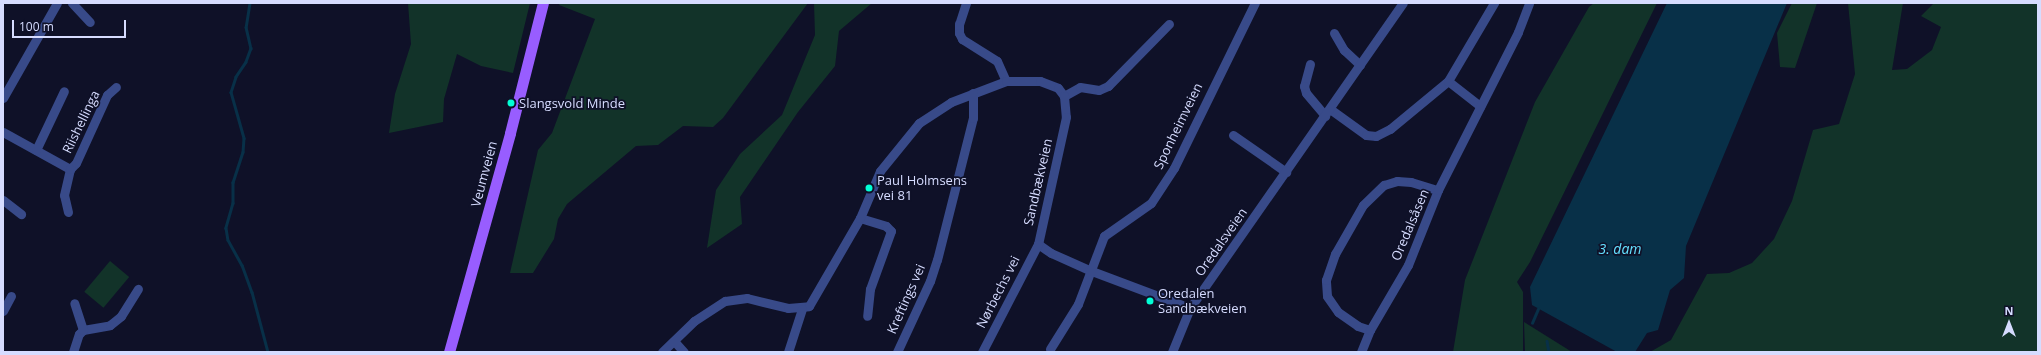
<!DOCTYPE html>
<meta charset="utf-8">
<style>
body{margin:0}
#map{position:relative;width:2041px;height:355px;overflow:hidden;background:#0f1128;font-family:"Open Sans",sans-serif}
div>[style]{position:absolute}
.green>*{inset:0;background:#123329;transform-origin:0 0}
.water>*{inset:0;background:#083048}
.stream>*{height:2.5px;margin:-1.25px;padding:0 1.25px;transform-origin:1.25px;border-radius:1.25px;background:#083048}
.minor>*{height:9px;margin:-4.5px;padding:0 4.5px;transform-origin:4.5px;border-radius:4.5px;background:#384a89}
.major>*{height:11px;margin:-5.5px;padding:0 5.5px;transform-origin:5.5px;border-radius:5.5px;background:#985dff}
.dots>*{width:11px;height:11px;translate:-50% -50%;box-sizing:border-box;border:2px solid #0f1128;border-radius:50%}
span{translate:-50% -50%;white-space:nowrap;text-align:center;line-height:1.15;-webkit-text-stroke:3.5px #0f1128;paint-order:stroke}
.poi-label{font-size:13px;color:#d6dcff}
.left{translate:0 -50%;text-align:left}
.street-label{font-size:13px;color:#d6dcff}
.water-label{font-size:14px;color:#64e0ff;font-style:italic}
.frame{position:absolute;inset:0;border:4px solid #d6dcff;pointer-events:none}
.north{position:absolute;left:1989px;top:303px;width:40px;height:40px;-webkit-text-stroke:3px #0f1128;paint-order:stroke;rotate:0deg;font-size:11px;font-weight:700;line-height:16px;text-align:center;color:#d6dcff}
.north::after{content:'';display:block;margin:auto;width:14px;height:18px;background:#d6dcff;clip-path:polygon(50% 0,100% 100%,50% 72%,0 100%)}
.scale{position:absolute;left:12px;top:20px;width:114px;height:18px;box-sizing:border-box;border:2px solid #d6dcff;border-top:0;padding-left:5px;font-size:12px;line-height:14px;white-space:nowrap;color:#d6dcff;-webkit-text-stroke:3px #0f1128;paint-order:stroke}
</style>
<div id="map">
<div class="green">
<i style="clip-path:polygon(408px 3px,530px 3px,513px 73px,481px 66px,457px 54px,444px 99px,443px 122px,389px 133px,395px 94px,411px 44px)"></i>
<i style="clip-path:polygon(560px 3px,808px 3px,723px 118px,713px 127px,683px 126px,658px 145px,636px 146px,567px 204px,558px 219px,554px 239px,533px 273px,510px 273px,538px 150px,552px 133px,595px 19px,559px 5px)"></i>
<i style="clip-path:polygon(814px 3px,872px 3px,839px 31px,835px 66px,798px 112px,740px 197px,742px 224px,707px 248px,716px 190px,740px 154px,782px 115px,815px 35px)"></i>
<i style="clip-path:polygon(1594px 3px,1657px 3px,1530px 262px,1517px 282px,1523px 292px,1523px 352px,1453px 352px,1465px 280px,1535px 102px,1589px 7px)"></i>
<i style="clip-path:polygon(1792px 3px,1817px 3px,1795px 68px,1780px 67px,1777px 33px)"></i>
<i style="clip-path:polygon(1848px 3px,1903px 3px,1892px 70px,1907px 69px,1932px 50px,1941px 27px,1921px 16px,1934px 3px,2038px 3px,2038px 352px,1650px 352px,1671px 340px,1707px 274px,1729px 273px,1752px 263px,1774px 239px,1792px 201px,1813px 130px,1839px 124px,1855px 74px)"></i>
<i style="left:110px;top:261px;width:25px;height:40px;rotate:40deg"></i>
<i style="clip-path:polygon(1524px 322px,1572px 352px,1525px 352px)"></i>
</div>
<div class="water">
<i style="clip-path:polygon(1667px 3px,1787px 3px,1686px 246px,1684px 278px,1670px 290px,1658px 330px,1647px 333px,1635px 352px,1617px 352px,1532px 305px,1530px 287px)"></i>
</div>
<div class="stream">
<i style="left:250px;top:3px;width:24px;rotate:99deg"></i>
<i style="left:246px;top:27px;width:22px;rotate:77deg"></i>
<i style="left:251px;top:48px;width:15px;rotate:110deg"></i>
<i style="left:246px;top:62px;width:18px;rotate:124deg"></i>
<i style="left:236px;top:77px;width:16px;rotate:108deg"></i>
<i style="left:231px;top:92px;width:48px;rotate:74.2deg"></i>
<i style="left:244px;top:138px;width:14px;rotate:94deg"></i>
<i style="left:243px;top:152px;width:32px;rotate:108deg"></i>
<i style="left:233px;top:182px;width:21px;rotate:90deg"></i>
<i style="left:233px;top:203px;width:26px;rotate:106deg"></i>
<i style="left:226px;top:228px;width:12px;rotate:81deg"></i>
<i style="left:228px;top:240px;width:29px;rotate:61deg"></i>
<i style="left:242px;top:265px;width:29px;rotate:70deg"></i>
<i style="left:252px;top:292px;width:62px;rotate:75.1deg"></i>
<i style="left:1532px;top:323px;width:15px;rotate:-67deg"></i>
<i style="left:1547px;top:341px;width:11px;rotate:80deg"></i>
</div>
<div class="minor">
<i style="left:72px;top:3px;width:26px;rotate:47deg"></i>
<i style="left:966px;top:3px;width:22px;rotate:108deg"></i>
<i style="left:959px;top:24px;width:9px;rotate:90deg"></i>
<i style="left:959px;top:33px;width:7px;rotate:63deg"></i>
<i style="left:962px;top:39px;width:41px;rotate:32.2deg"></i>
<i style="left:997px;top:61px;width:22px;rotate:66deg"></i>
<i style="left:1334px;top:33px;width:20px;rotate:60deg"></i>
<i style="left:1344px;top:50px;width:22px;rotate:43deg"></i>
<i style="left:1310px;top:64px;width:23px;rotate:105deg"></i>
<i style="left:1304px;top:86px;width:7px;rotate:74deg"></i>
<i style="left:1306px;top:93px;width:30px;rotate:50deg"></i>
<i style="left:1448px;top:81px;width:41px;rotate:38deg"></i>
<i style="left:1064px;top:96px;width:18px;rotate:-29deg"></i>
<i style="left:1080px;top:87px;width:19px;rotate:9deg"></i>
<i style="left:1099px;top:90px;width:10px;rotate:-24deg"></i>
<i style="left:1108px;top:86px;width:87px;rotate:-45.5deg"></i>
<i style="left:3px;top:98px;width:109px;rotate:-60.4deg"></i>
<i style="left:1330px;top:109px;width:44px;rotate:35.8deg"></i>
<i style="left:1366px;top:135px;width:10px;rotate:6deg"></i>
<i style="left:1376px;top:136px;width:16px;rotate:-27deg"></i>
<i style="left:1390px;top:129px;width:75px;rotate:-39.6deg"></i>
<i style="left:1448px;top:81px;width:91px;rotate:-59.5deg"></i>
<i style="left:3px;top:132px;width:77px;rotate:28.9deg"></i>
<i style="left:1233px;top:135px;width:65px;rotate:34.9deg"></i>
<i style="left:36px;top:150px;width:65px;rotate:-64.6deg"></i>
<i style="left:3px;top:200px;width:23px;rotate:38deg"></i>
<i style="left:68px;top:212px;width:17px;rotate:-103deg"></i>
<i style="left:64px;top:195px;width:27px;rotate:-77deg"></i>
<i style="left:70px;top:169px;width:8px;rotate:-45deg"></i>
<i style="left:76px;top:163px;width:75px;rotate:-65.5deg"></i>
<i style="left:107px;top:95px;width:12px;rotate:-42deg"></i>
<i style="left:860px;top:218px;width:27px;rotate:17deg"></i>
<i style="left:886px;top:226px;width:7px;rotate:45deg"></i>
<i style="left:891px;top:231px;width:62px;rotate:109.9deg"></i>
<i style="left:870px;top:289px;width:27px;rotate:96deg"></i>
<i style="left:1038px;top:244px;width:16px;rotate:35deg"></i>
<i style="left:1051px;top:253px;width:42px;rotate:24.1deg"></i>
<i style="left:1089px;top:270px;width:108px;rotate:20.6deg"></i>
<i style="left:3px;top:311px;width:17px;rotate:-62deg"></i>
<i style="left:83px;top:330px;width:27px;rotate:-10deg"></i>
<i style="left:110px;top:325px;width:14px;rotate:-39deg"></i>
<i style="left:121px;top:316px;width:32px;rotate:-58deg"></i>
<i style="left:1370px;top:330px;width:13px;rotate:-162deg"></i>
<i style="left:1358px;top:326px;width:24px;rotate:-145deg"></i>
<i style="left:1338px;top:312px;width:19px;rotate:-125deg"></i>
<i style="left:1327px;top:296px;width:16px;rotate:-94deg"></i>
<i style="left:1326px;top:280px;width:28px;rotate:-71deg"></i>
<i style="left:1335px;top:254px;width:56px;rotate:-60.3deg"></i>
<i style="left:1363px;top:205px;width:29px;rotate:-44deg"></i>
<i style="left:1384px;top:185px;width:14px;rotate:-17deg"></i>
<i style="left:1397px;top:181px;width:14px;rotate:4deg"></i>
<i style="left:1411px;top:182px;width:28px;rotate:17deg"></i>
<i style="left:674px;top:341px;width:15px;rotate:48deg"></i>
<i style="left:1050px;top:349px;width:53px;rotate:-58.1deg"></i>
<i style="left:1078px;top:304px;width:73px;rotate:-69.1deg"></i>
<i style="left:1104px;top:236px;width:57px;rotate:-35.1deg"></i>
<i style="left:1151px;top:203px;width:42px;rotate:-56.7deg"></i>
<i style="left:1174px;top:168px;width:184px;rotate:-63.9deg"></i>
<i style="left:73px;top:352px;width:19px;rotate:-72deg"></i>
<i style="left:79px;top:334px;width:6px;rotate:-45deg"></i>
<i style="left:83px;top:330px;width:28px;rotate:-108deg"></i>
<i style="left:662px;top:352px;width:45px;rotate:-44.1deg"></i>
<i style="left:694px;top:321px;width:37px;rotate:-33deg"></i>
<i style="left:725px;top:301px;width:22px;rotate:-8deg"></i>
<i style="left:747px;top:298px;width:42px;rotate:13.7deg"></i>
<i style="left:788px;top:308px;width:21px;rotate:-5deg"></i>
<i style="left:809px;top:306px;width:102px;rotate:-59.9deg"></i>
<i style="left:860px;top:218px;width:51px;rotate:-66.9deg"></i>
<i style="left:880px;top:171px;width:62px;rotate:-50.9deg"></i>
<i style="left:919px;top:123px;width:38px;rotate:-33deg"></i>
<i style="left:951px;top:102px;width:59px;rotate:-20.9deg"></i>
<i style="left:1006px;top:81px;width:34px"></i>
<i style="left:1040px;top:81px;width:19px;rotate:21deg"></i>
<i style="left:1058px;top:88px;width:10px;rotate:53deg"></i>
<i style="left:1064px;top:96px;width:21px;rotate:85deg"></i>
<i style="left:1066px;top:117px;width:130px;rotate:102.4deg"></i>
<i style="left:1038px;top:244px;width:122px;rotate:117.4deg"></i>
<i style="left:788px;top:352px;width:45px;rotate:-72deg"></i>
<i style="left:897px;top:352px;width:78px;rotate:-65.1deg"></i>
<i style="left:930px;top:281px;width:22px;rotate:-72deg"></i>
<i style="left:937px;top:260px;width:146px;rotate:-75.8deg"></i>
<i style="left:973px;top:118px;width:25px;rotate:-90deg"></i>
<i style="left:1172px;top:352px;width:48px;rotate:-67.8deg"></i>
<i style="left:1190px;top:308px;width:372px;rotate:-55.1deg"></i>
<i style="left:1361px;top:352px;width:24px;rotate:-68deg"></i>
<i style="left:1370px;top:330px;width:75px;rotate:-59.7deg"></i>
<i style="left:1408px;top:265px;width:81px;rotate:-68.2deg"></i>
<i style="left:1438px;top:190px;width:177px;rotate:-63.1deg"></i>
<i style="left:1518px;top:32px;width:31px;rotate:-69deg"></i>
</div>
<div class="major">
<i style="left:449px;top:352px;width:227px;rotate:-74.4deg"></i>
<i style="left:510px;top:133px;width:134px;rotate:-75.8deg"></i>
</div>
<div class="dots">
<i style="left:511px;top:103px;background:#02ffd6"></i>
<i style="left:869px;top:188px;background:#02ffd6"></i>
<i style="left:1150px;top:301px;background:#02ffd6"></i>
</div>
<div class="poi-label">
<span class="left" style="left:519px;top:103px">Slangsvold Minde</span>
<span class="left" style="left:877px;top:188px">Paul Holmsens<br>vei 81</span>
<span class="left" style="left:1158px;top:301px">Oredalen<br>Sandbækveien</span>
</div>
<div class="street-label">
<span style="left:81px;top:122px;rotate:-64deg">Riishellinga</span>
<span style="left:1178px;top:126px;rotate:-64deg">Sponheimveien</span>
<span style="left:484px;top:174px;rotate:-75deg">Veumveien</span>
<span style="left:1038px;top:182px;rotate:-77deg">Sandbækveien</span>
<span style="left:1410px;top:225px;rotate:-67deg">Oredalsåsen</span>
<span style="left:1221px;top:242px;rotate:-55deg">Oredalsveien</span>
<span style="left:998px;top:292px;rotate:-63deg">Nørbechs vei</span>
<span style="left:906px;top:299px;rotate:-66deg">Kreftings vei</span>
</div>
<div class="water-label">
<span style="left:1620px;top:249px">3. dam</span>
</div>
<div class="frame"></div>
<div class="north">N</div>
<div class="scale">100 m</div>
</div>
